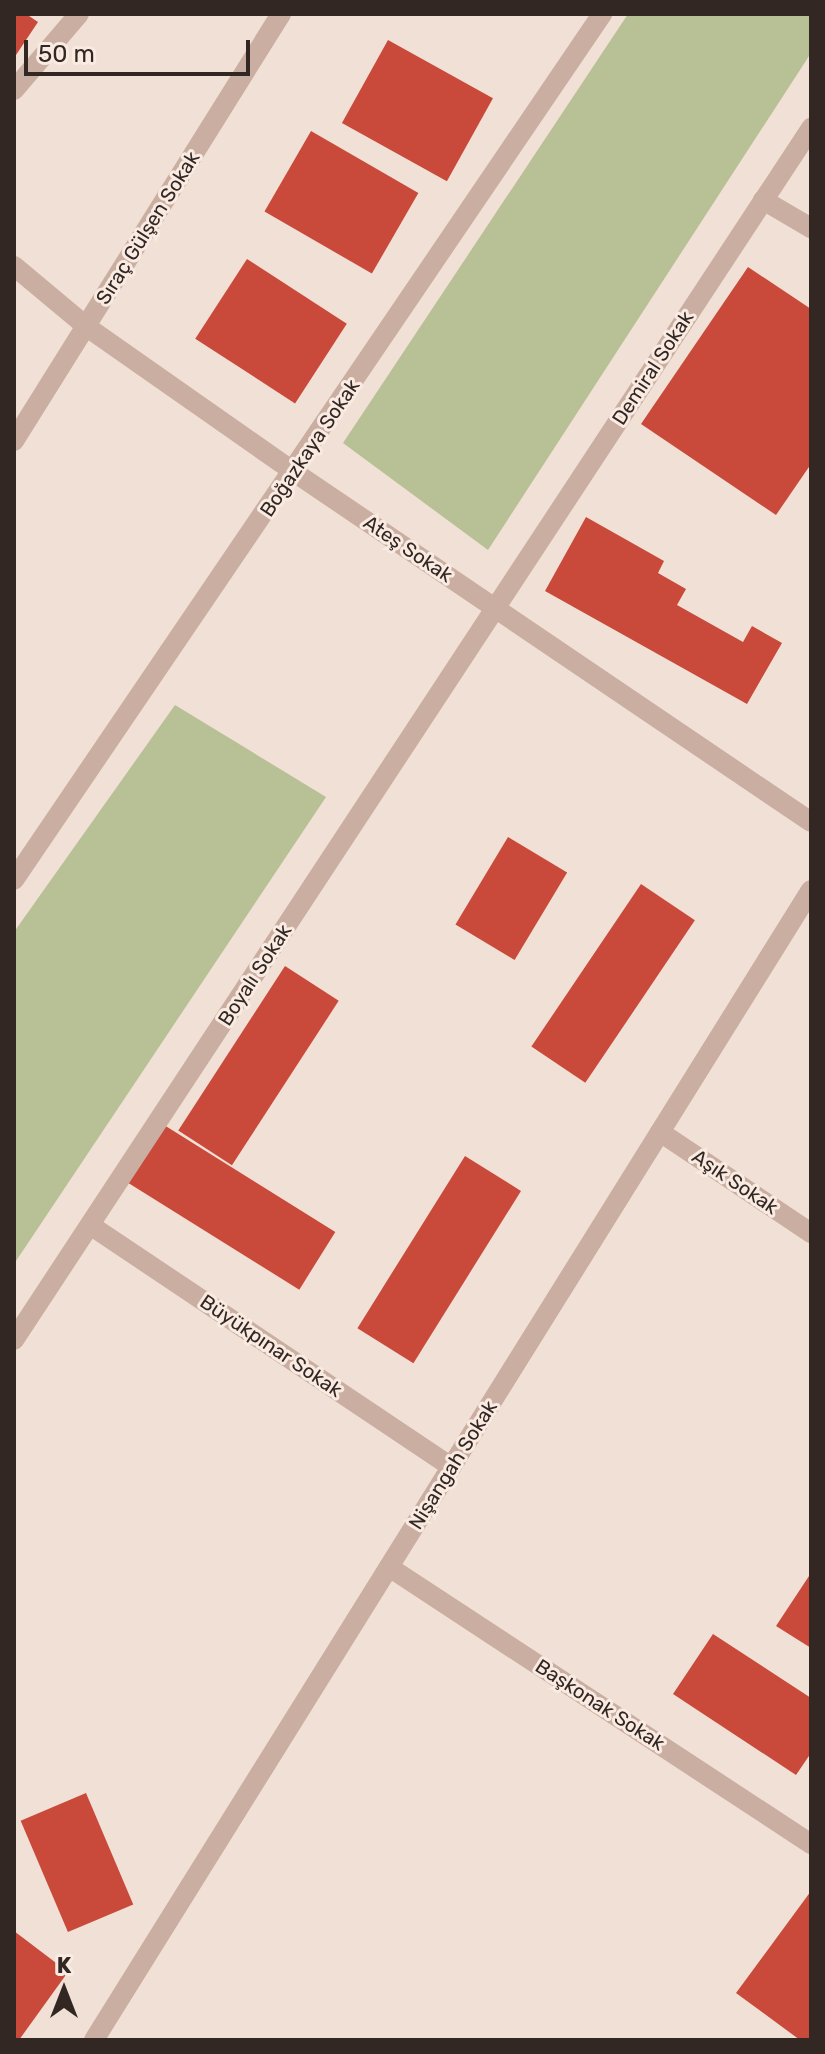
<!DOCTYPE html>
<meta charset="utf-8">
<style>
body{margin:0}
#map{position:relative;width:825px;height:2054px;overflow:hidden;background:#f1e0d5;font-family:Rubik,sans-serif}
div>[style]{position:absolute}
.green>*{inset:0;background:#b8c095}
.building>*{inset:0;background:#c9493b;transform-origin:0 0}
.minor>*{height:20px;margin:-10px;padding:0 10px;transform-origin:10px;border-radius:10px;background:#c9aea1}
span{translate:-50% -50%;white-space:nowrap;text-align:center;line-height:1.15;-webkit-text-stroke:6px #f9ebe1;paint-order:stroke}
.street-label{font-size:20px;color:#332724}
.frame{position:absolute;inset:0;border:16px solid #332724;pointer-events:none}
.north{position:absolute;left:24px;top:1950px;width:80px;height:80px;-webkit-text-stroke:6px #f9ebe1;paint-order:stroke;rotate:0deg;font-size:22px;font-weight:700;line-height:32px;text-align:center;color:#332724}
.north::after{content:'';display:block;margin:auto;width:28px;height:36px;background:#332724;clip-path:polygon(50% 0,100% 100%,50% 72%,0 100%)}
.scale{position:absolute;left:24px;top:40px;width:226px;height:36px;box-sizing:border-box;border:4px solid #332724;border-top:0;padding-left:10px;font-size:24px;line-height:28px;white-space:nowrap;color:#332724;-webkit-text-stroke:6px #f9ebe1;paint-order:stroke}
</style>
<div id="map">
<div class="green">
<i style="clip-path:polygon(628px 14px,811px 14px,811px 53px,488px 550px,343px 443px)"></i>
<i style="clip-path:polygon(175px 705px,326px 797px,14px 1264px,14px 932px)"></i>
</div>
<div class="building">
<i style="clip-path:polygon(14px 14px,26px 14px,38px 22px,14px 58px)"></i>
<i style="left:388px;top:40px;width:120px;height:95px;rotate:29deg"></i>
<i style="left:311px;top:131px;width:124px;height:93px;rotate:30deg"></i>
<i style="left:247px;top:259px;width:119px;height:95px;rotate:33deg"></i>
<i style="clip-path:polygon(748px 267px,811px 309px,811px 464px,776px 515px,641px 424px)"></i>
<i style="clip-path:polygon(586px 517px,664px 561px,658px 573px,686px 589px,677px 605px,743px 642px,752px 626px,782px 643px,747px 704px,545px 591px)"></i>
<i style="left:508px;top:837px;width:69px;height:102px;rotate:31deg"></i>
<i style="left:641px;top:884px;width:65px;height:196px;rotate:34deg"></i>
<i style="left:285px;top:966px;width:64px;height:196px;rotate:33deg"></i>
<i style="left:164px;top:1125px;width:202px;height:68px;rotate:32deg"></i>
<i style="left:465px;top:1156px;width:66px;height:203px;rotate:32deg"></i>
<i style="clip-path:polygon(811px 1573px,811px 1648px,776px 1626px)"></i>
<i style="clip-path:polygon(713px 1634px,811px 1698px,811px 1753px,796px 1775px,673px 1694px)"></i>
<i style="left:86px;top:1793px;width:121px;height:71px;rotate:67deg"></i>
<i style="clip-path:polygon(811px 1891px,811px 2040px,800px 2040px,736px 1993px)"></i>
<i style="clip-path:polygon(14px 1931px,68px 1972px,19px 2040px,14px 2040px)"></i>
</div>
<div class="minor">
<i style="left:14px;top:90px;width:100px;rotate:-49.5deg"></i>
<i style="left:763px;top:200px;width:56px;rotate:30.3deg"></i>
<i style="left:14px;top:266px;width:95px;rotate:39.9deg"></i>
<i style="left:87px;top:327px;width:253px;rotate:35deg"></i>
<i style="left:294px;top:472px;width:624px;rotate:34.1deg"></i>
<i style="left:14px;top:441px;width:504px;rotate:-57.98deg"></i>
<i style="left:14px;top:880px;width:1047px;rotate:-55.82deg"></i>
<i style="left:660px;top:1132px;width:182px;rotate:33.8deg"></i>
<i style="left:90px;top:1225px;width:435px;rotate:33.8deg"></i>
<i style="left:14px;top:1340px;width:1451px;rotate:-56.67deg"></i>
<i style="left:389px;top:1567px;width:505px;rotate:33.28deg"></i>
<i style="left:94px;top:2040px;width:1355px;rotate:-58.06deg"></i>
</div>
<div class="street-label">
<span style="left:148px;top:228px;rotate:-58deg">Sıraç Gülşen Sokak</span>
<span style="left:653px;top:368px;rotate:-57deg">Demiral Sokak</span>
<span style="left:310px;top:448px;rotate:-56deg">Boğazkaya Sokak</span>
<span style="left:408px;top:549px;rotate:34deg">Ateş Sokak</span>
<span style="left:255px;top:975px;rotate:-57deg">Boyalı Sokak</span>
<span style="left:735px;top:1182px;rotate:34deg">Aşık Sokak</span>
<span style="left:271px;top:1346px;rotate:34deg">Büyükpınar Sokak</span>
<span style="left:453px;top:1465px;rotate:-58deg">Nişangah Sokak</span>
<span style="left:600px;top:1705px;rotate:33deg">Başkonak Sokak</span>
</div>
<div class="frame"></div>
<div class="north">K</div>
<div class="scale">50 m</div>
</div>
